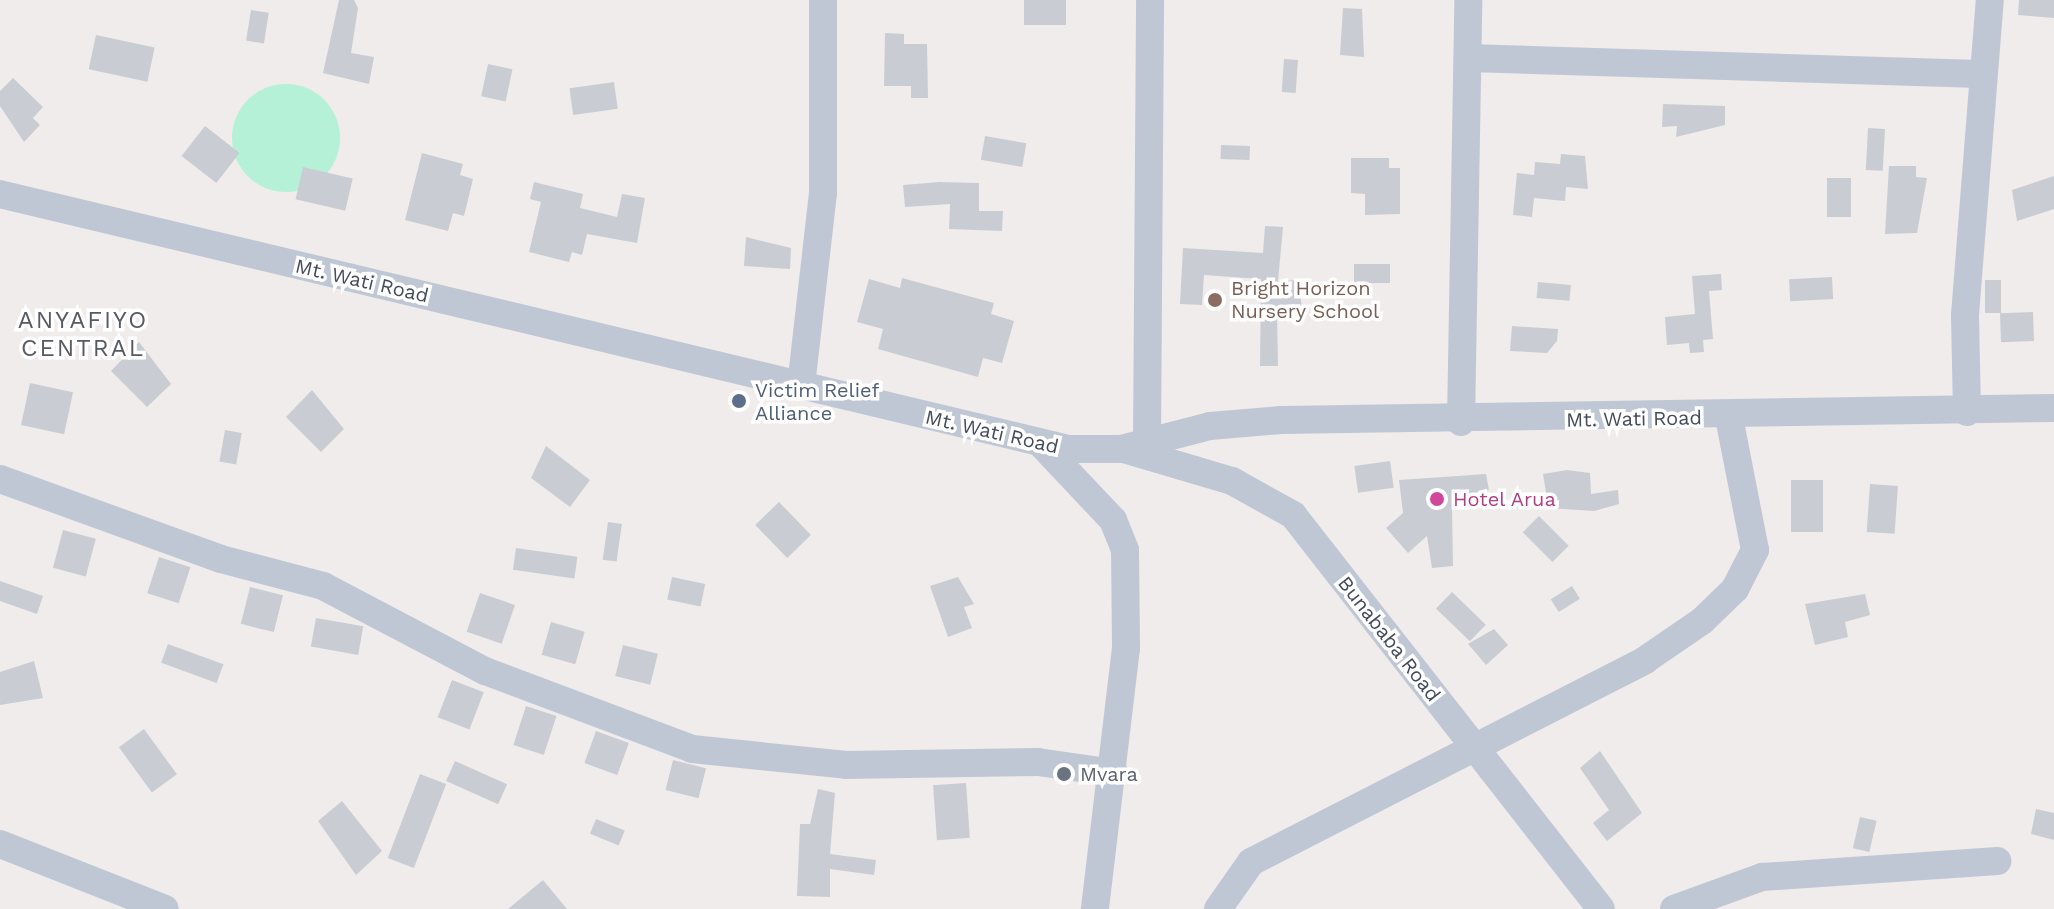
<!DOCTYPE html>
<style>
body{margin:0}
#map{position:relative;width:2054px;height:909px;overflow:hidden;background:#efeceb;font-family:"Work Sans",sans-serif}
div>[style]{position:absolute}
.green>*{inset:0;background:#b5f1d7}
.round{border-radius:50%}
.building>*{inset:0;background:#caccd4;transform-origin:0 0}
.minor>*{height:28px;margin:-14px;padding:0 14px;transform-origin:14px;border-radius:14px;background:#c0c7d4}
.dots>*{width:22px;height:22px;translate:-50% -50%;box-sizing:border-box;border:4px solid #fff;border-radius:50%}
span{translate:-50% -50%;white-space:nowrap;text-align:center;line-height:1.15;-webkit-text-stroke:7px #fff;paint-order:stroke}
.street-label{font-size:20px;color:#434a5a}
.education-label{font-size:20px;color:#785e54}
.left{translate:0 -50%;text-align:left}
.service-label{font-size:20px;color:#4e5e75}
.hotel-label{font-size:20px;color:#b23c85}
.worship-label{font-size:20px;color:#5b616d}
.quarter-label{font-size:24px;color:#585a61;letter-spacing:2px}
</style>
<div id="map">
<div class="green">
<i class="round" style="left:232px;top:84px;width:108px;height:108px"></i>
</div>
<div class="building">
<i style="clip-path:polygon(339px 0,354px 0,358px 8px,351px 53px,374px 57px,369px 84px,323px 73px)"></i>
<i style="left:1024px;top:0;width:42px;height:25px"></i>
<i style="clip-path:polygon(2019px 0,2054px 0,2054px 18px,2018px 15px)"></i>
<i style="clip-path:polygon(1343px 8px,1362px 9px,1364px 57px,1340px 55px)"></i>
<i style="left:251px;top:10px;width:18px;height:31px;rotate:9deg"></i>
<i style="clip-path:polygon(885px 33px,904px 34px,904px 44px,927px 44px,928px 98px,911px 98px,911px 86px,884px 86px)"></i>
<i style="left:96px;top:35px;width:60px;height:35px;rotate:12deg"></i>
<i style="left:1284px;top:59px;width:14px;height:33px;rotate:4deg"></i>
<i style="left:488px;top:64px;width:25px;height:33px;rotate:12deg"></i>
<i style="clip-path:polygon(13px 78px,43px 107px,33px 118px,40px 125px,24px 142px,0 106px,0 91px)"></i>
<i style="left:614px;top:82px;width:27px;height:45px;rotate:82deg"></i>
<i style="clip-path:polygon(1663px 104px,1725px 106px,1725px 125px,1676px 137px,1677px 126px,1662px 127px)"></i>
<i style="left:205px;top:126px;width:44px;height:38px;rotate:38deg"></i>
<i style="left:1868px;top:128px;width:17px;height:42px;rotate:3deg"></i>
<i style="left:985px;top:136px;width:42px;height:24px;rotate:10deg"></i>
<i style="left:1221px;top:145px;width:29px;height:14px;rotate:2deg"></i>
<i style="clip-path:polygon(422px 153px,463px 164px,460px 175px,473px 179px,464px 216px,453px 213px,448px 231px,405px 220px)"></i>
<i style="clip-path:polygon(1561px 154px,1585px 156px,1588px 189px,1566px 187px,1565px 201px,1534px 198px,1532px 217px,1513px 215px,1517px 173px,1534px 175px,1535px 162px,1560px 164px)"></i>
<i style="clip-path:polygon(1351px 158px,1389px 158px,1389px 168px,1400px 168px,1400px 214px,1365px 215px,1365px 194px,1351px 193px)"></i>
<i style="clip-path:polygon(1889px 166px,1916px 166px,1916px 177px,1927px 178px,1917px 233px,1885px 234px)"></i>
<i style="left:303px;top:167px;width:51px;height:33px;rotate:13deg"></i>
<i style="clip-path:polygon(2054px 176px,2054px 209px,2017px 221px,2012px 190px)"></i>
<i style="left:1827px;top:178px;width:24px;height:39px"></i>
<i style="clip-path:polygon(534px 182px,583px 194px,580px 208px,617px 217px,622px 194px,645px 198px,637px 243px,587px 234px,582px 255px,572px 252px,569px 262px,529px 252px,541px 202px,530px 199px)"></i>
<i style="clip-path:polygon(939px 182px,979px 183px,979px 211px,1003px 211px,1002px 231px,949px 229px,950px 204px,905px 207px,903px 185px)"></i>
<i style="clip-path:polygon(1265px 226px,1283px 227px,1278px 281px,1299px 280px,1302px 311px,1277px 314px,1278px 366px,1260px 366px,1261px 279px,1204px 275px,1202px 305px,1180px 304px,1183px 248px,1263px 253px)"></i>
<i style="clip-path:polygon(746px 237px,791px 248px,790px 269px,744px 266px)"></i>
<i style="left:1390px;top:264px;width:19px;height:36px;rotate:90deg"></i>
<i style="clip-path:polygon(1721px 274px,1722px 290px,1709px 291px,1713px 339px,1703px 340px,1704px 352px,1690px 353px,1689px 343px,1667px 345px,1665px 317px,1695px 314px,1692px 276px)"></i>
<i style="left:1832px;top:277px;width:22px;height:43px;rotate:87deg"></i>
<i style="clip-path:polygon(902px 278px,994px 303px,991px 314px,1014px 321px,1002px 363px,983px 358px,978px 377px,878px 349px,883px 329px,857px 322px,869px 279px,900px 288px)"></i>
<i style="left:1985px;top:280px;width:16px;height:33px"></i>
<i style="left:1538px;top:282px;width:33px;height:16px;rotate:5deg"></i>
<i style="left:2033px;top:312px;width:29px;height:33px;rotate:88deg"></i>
<i style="clip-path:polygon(1512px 326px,1558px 329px,1557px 341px,1547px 353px,1510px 351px)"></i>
<i style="clip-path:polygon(139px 342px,171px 384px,147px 407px,111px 371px)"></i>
<i style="left:30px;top:383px;width:44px;height:43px;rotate:12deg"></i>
<i style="clip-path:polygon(312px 390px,344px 429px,321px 452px,286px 417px)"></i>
<i style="left:225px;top:430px;width:17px;height:32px;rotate:10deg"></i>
<i style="clip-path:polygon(546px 446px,590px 480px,570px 507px,531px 478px)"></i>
<i style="left:1390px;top:461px;width:27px;height:36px;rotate:82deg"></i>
<i style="clip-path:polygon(1567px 470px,1590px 473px,1591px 494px,1618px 490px,1619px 504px,1594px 511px,1547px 508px,1558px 497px,1547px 498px,1543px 474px)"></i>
<i style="clip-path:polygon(1486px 474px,1489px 490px,1456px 498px,1452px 506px,1453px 566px,1432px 568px,1427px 536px,1408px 553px,1386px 528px,1403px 513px,1399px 480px)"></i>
<i style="left:1791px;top:480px;width:32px;height:52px"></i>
<i style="left:1870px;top:484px;width:28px;height:48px;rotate:4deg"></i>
<i style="left:779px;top:502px;width:46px;height:33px;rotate:46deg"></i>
<i style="left:1539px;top:516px;width:42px;height:23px;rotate:45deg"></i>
<i style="left:608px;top:522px;width:14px;height:38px;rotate:8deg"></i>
<i style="left:63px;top:530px;width:34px;height:39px;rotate:15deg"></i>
<i style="left:516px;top:548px;width:62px;height:22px;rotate:8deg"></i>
<i style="left:159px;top:557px;width:33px;height:38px;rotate:18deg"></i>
<i style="left:672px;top:577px;width:34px;height:23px;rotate:12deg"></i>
<i style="clip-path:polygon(958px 577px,974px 604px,964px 607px,972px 628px,948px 637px,930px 586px)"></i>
<i style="clip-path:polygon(0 581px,43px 596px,37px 614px,0 601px)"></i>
<i style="left:1572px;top:586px;width:15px;height:25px;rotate:58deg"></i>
<i style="left:250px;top:587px;width:34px;height:38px;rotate:14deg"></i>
<i style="left:1452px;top:592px;width:47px;height:23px;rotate:44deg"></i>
<i style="left:480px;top:593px;width:37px;height:41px;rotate:19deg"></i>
<i style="clip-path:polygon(1865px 594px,1870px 615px,1845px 622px,1848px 637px,1815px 645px,1805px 604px)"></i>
<i style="left:316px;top:618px;width:48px;height:29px;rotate:10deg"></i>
<i style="left:551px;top:622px;width:35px;height:34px;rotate:16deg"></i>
<i style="clip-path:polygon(1494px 629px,1508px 645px,1486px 665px,1468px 644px)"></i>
<i style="left:168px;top:644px;width:59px;height:20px;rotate:20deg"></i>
<i style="left:623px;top:645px;width:36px;height:32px;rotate:14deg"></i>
<i style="clip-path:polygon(34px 661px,43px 698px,0 705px,0 672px)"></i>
<i style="left:452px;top:680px;width:34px;height:40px;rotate:21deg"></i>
<i style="left:526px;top:706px;width:32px;height:41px;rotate:18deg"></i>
<i style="left:144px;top:729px;width:56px;height:31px;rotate:54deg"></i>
<i style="left:596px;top:731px;width:35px;height:34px;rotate:20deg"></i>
<i style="clip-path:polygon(1600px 751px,1642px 813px,1607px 841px,1593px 823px,1609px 810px,1580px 768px)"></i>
<i style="left:673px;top:760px;width:34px;height:31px;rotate:14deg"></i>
<i style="left:455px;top:761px;width:57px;height:22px;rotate:24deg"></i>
<i style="left:420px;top:774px;width:28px;height:90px;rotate:21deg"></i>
<i style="left:966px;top:783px;width:55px;height:33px;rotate:86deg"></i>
<i style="clip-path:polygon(818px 789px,835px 793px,830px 854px,876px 860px,874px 875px,830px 869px,830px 897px,797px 896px,800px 824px,810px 824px)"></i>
<i style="clip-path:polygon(342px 801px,382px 851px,356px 875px,318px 821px)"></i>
<i style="clip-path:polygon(2036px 809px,2054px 813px,2054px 840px,2031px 834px)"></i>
<i style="left:1860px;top:817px;width:17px;height:32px;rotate:13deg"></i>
<i style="left:596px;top:819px;width:31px;height:16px;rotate:22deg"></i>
<i style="clip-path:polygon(543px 880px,567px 909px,508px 909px)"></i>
</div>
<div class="minor">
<i style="left:1468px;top:58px;width:512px;rotate:1.79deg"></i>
<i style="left:0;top:194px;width:1099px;rotate:13.42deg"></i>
<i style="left:1069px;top:449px;width:52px"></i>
<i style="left:1121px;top:449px;width:92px;rotate:-14.5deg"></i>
<i style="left:1210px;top:426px;width:71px;rotate:-4.8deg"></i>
<i style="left:1281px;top:420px;width:773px;rotate:-0.89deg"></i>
<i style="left:801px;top:386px;width:194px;rotate:-83.5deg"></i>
<i style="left:823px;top:193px;width:193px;rotate:-90deg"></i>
<i style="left:1967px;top:412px;width:97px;rotate:-91.2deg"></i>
<i style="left:1965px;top:315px;width:316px;rotate:-85.5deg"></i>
<i style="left:1461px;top:422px;width:422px;rotate:-89deg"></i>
<i style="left:1147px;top:441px;width:441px;rotate:-89.6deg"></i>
<i style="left:1043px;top:446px;width:102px;rotate:46.6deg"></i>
<i style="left:1113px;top:520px;width:32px;rotate:68deg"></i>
<i style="left:1125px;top:550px;width:98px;rotate:89.4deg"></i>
<i style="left:1126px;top:648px;width:263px;rotate:96.8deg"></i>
<i style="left:1124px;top:449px;width:113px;rotate:16.5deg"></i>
<i style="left:1232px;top:481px;width:70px;rotate:29.1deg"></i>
<i style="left:1293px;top:515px;width:500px;rotate:51.98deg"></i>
<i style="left:0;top:479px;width:235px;rotate:19.9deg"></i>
<i style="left:221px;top:559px;width:106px;rotate:14.8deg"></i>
<i style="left:323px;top:586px;width:183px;rotate:27.7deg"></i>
<i style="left:485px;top:671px;width:221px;rotate:20.6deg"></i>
<i style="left:692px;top:749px;width:155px;rotate:5.9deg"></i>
<i style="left:846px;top:765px;width:192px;rotate:-0.9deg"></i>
<i style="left:1038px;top:762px;width:77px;rotate:8.2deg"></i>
<i style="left:0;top:844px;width:177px;rotate:21.5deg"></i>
<i style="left:1218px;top:909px;width:57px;rotate:-54.9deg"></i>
<i style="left:1251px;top:862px;width:443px;rotate:-27.1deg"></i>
<i style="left:1645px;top:660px;width:69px;rotate:-34.4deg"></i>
<i style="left:1702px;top:621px;width:46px;rotate:-44.1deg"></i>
<i style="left:1735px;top:589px;width:44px;rotate:-62.9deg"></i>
<i style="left:1755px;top:550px;width:135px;rotate:-101.1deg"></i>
<i style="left:1674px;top:909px;width:94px;rotate:-20deg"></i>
<i style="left:1762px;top:877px;width:236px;rotate:-3.9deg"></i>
</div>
<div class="dots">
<i style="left:1215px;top:300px;background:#8d6e63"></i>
<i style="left:739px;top:401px;background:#5c6f8a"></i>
<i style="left:1437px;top:499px;background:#d1479c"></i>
<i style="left:1064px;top:774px;background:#6b7280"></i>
</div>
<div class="street-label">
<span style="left:362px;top:281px;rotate:13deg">Mt. Wati Road</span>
<span style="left:1634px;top:419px;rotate:-1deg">Mt. Wati Road</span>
<span style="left:992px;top:432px;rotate:13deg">Mt. Wati Road</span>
<span style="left:1389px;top:639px;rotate:52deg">Bunababa Road</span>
</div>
<div class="education-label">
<span class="left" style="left:1231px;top:300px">Bright Horizon<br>Nursery School</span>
</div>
<div class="service-label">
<span class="left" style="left:755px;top:402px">Victim Relief<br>Alliance</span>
</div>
<div class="hotel-label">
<span class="left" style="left:1453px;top:499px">Hotel Arua</span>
</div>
<div class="worship-label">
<span class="left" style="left:1080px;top:774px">Mvara</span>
</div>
<div class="quarter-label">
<span style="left:83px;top:335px">ANYAFIYO<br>CENTRAL</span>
</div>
</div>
